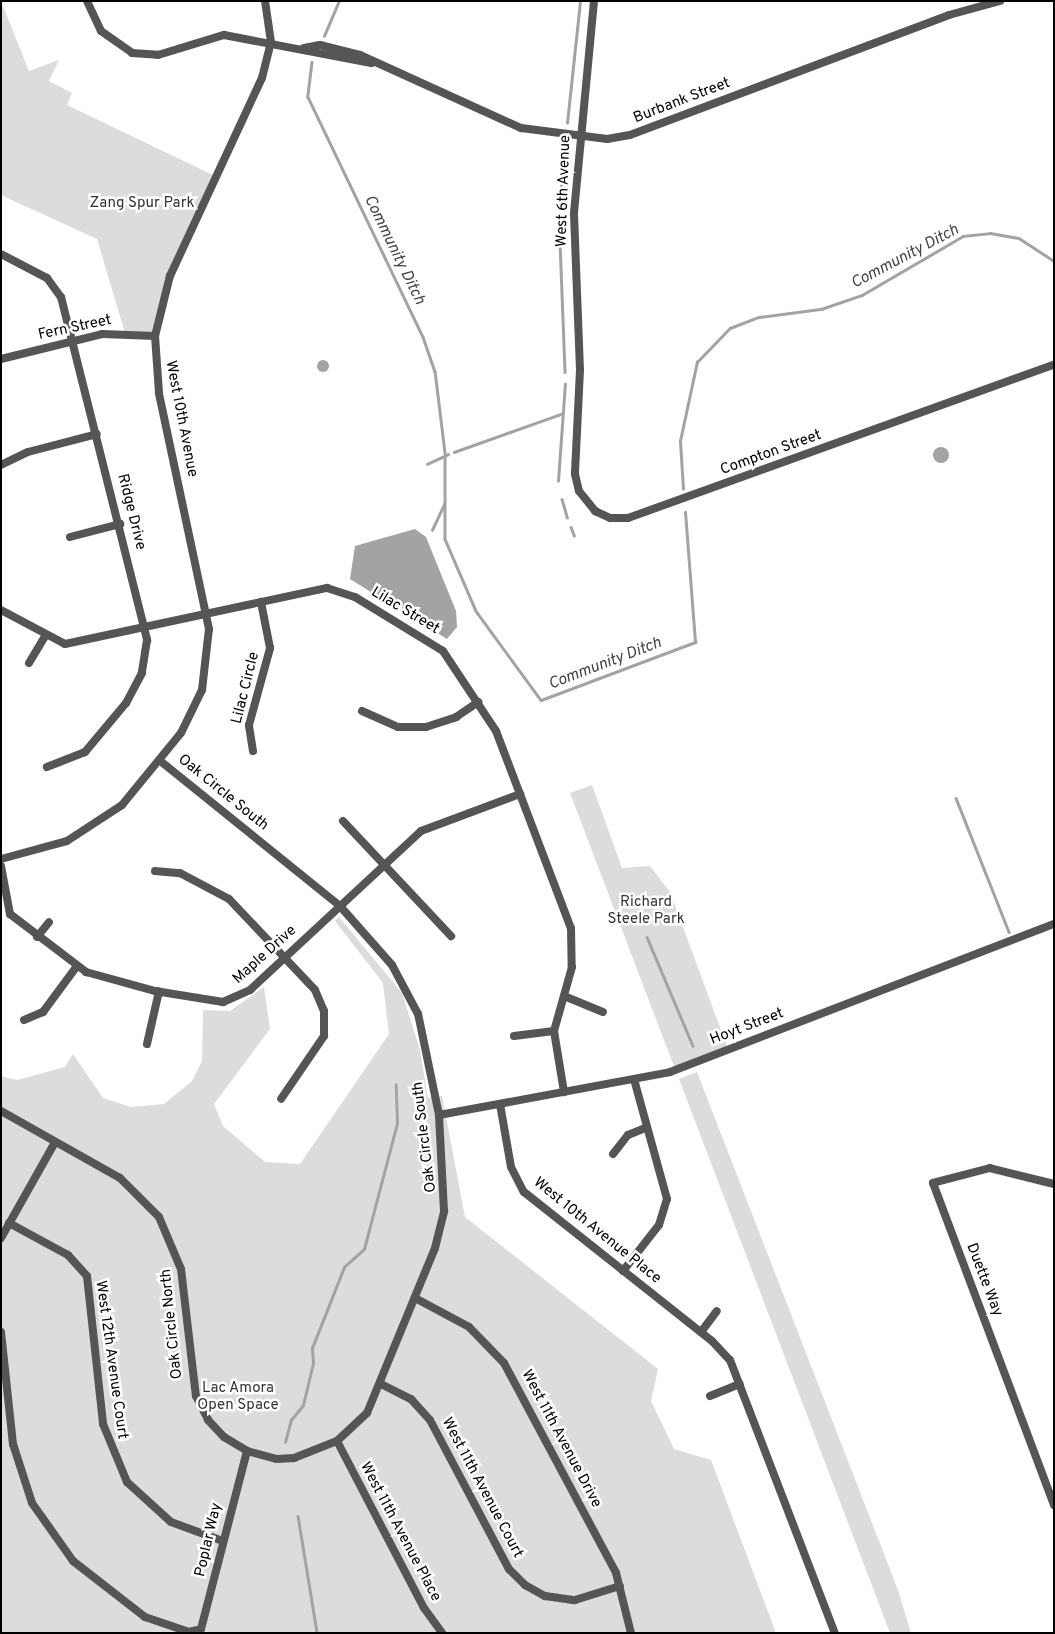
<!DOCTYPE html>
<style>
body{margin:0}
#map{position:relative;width:1055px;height:1634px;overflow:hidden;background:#fff;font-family:Overpass,sans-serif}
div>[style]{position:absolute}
.green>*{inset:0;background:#dcdcdc}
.water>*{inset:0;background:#a3a3a3}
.round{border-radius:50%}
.stream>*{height:2.5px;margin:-1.25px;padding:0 1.25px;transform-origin:1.25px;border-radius:1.25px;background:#a3a3a3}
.minor>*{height:8px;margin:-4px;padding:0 4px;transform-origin:4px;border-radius:4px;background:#555}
span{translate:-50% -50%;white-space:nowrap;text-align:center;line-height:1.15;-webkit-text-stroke:5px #fff;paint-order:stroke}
.street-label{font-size:15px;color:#000}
.park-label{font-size:15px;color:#333}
.water-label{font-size:16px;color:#444;font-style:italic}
.frame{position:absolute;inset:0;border:2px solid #000;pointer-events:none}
</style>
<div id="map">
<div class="green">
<i style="clip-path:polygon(1px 1px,29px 71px,59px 60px,49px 81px,72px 93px,67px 105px,217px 177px,170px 276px,155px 336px,125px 333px,97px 239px,1px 195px)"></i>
<i style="clip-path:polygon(592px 785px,622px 868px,650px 866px,670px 892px,728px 1049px,675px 1069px,570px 793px)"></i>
<i style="clip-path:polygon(339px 917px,402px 993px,420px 1050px,428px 1098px,442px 1096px,465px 1217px,658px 1369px,651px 1401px,674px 1449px,711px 1460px,776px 1633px,1px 1633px,1px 1076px,17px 1080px,65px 1067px,73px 1054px,103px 1098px,131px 1107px,164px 1104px,192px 1081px,202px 1061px,203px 1010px,230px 1011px,264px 987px,270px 1029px,214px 1104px,223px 1126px,265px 1162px,300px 1164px,389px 1034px,383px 983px,335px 921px)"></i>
<i style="clip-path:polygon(697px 1072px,898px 1590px,911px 1633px,890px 1633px,679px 1079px)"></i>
</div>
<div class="water">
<i class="round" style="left:317px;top:360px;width:12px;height:12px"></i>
<i class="round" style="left:933px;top:447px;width:16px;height:16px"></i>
<i style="clip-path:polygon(415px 529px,426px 537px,456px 611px,457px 627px,447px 639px,350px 579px,355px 546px)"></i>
</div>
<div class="stream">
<i style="left:324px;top:36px;width:38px;rotate:-67deg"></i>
<i style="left:312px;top:62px;width:35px;rotate:97deg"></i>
<i style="left:308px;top:97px;width:266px;rotate:64.4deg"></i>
<i style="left:423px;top:337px;width:36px;rotate:71deg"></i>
<i style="left:435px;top:371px;width:83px;rotate:83deg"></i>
<i style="left:567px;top:123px;width:123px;rotate:-83.9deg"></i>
<i style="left:560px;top:203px;width:52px;rotate:-85.6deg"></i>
<i style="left:559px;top:215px;width:157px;rotate:87.8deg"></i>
<i style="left:454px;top:452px;width:114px;rotate:-19.6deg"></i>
<i style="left:445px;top:457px;width:82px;rotate:90deg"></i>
<i style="left:445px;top:539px;width:78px;rotate:66.7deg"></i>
<i style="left:476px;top:611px;width:110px;rotate:53.9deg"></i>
<i style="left:541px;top:700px;width:165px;rotate:-20.6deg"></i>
<i style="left:695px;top:642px;width:130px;rotate:-94.4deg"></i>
<i style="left:427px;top:464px;width:23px;rotate:-25deg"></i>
<i style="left:558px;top:481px;width:97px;rotate:-85.9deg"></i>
<i style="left:683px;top:489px;width:48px;rotate:-93.6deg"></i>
<i style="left:680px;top:441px;width:81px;rotate:-77.9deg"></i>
<i style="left:697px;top:362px;width:47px;rotate:-45.9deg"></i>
<i style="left:730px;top:328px;width:31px;rotate:-21deg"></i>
<i style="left:759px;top:317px;width:63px;rotate:-7.4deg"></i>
<i style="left:821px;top:309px;width:43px;rotate:-18.9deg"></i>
<i style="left:862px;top:295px;width:117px;rotate:-30.3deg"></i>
<i style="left:963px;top:236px;width:27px;rotate:-6deg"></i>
<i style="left:990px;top:233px;width:29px;rotate:10deg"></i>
<i style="left:1019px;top:238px;width:42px;rotate:33.3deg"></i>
<i style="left:562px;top:499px;width:19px;rotate:74deg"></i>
<i style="left:571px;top:527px;width:9px;rotate:69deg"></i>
<i style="left:432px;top:530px;width:29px;rotate:-65deg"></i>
<i style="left:956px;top:798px;width:144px;rotate:68.4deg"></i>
<i style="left:647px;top:937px;width:118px;rotate:67.1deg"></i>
<i style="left:285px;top:1442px;width:23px;rotate:-75deg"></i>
<i style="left:291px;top:1420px;width:19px;rotate:-51deg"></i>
<i style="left:303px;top:1405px;width:43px;rotate:-76.6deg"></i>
<i style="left:313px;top:1363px;width:15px;rotate:-94deg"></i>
<i style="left:312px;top:1348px;width:87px;rotate:-68.4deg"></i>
<i style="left:344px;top:1267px;width:27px;rotate:-42deg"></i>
<i style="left:364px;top:1249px;width:130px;rotate:-75.3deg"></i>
<i style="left:397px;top:1123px;width:38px;rotate:-92deg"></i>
<i style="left:298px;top:1516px;width:118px;rotate:80.7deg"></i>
</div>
<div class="minor">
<i style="left:87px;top:1px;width:33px;rotate:65deg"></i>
<i style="left:101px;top:31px;width:38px;rotate:35deg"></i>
<i style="left:132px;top:53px;width:26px;rotate:4deg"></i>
<i style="left:158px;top:55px;width:69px;rotate:-16.9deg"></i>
<i style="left:224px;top:35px;width:150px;rotate:10.8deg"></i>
<i style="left:594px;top:1px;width:214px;rotate:95.4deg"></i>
<i style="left:574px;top:214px;width:156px;rotate:87.8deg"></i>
<i style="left:580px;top:370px;width:104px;rotate:92.8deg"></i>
<i style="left:575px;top:474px;width:17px;rotate:77deg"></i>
<i style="left:579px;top:491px;width:26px;rotate:51deg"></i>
<i style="left:595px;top:511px;width:17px;rotate:25deg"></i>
<i style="left:610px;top:518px;width:18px"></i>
<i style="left:628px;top:518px;width:453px;rotate:-19.8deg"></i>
<i style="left:304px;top:48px;width:16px;rotate:-11deg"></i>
<i style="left:320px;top:45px;width:41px;rotate:14deg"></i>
<i style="left:360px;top:55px;width:177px;rotate:24.4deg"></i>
<i style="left:521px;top:128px;width:87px;rotate:7.3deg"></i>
<i style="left:607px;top:139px;width:23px;rotate:-10deg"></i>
<i style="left:630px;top:135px;width:341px;rotate:-20.6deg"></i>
<i style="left:949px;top:15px;width:53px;rotate:-15.4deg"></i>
<i style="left:1px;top:254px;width:52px;rotate:27.6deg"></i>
<i style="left:47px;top:278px;width:24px;rotate:54deg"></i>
<i style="left:61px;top:297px;width:354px;rotate:75.9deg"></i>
<i style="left:147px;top:640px;width:33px;rotate:99deg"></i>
<i style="left:142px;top:673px;width:34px;rotate:118deg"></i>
<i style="left:126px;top:703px;width:64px;rotate:129.9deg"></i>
<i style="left:85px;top:752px;width:41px;rotate:158.5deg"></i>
<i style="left:1px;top:359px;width:104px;rotate:-13.9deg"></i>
<i style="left:102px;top:334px;width:53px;rotate:2.2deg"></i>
<i style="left:1px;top:465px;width:30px;rotate:-26deg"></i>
<i style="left:28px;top:452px;width:71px;rotate:-14.6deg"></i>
<i style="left:70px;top:537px;width:52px;rotate:-14.6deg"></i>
<i style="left:1px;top:610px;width:72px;rotate:28deg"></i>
<i style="left:65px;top:644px;width:268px;rotate:-12.1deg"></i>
<i style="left:327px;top:588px;width:29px;rotate:18deg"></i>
<i style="left:355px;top:597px;width:103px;rotate:31.5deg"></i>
<i style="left:443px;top:651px;width:96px;rotate:56.5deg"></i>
<i style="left:496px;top:731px;width:211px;rotate:69.2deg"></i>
<i style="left:571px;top:928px;width:39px;rotate:89deg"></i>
<i style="left:572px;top:967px;width:66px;rotate:105.7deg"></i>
<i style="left:554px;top:1031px;width:62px;rotate:80.7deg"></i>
<i style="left:29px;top:663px;width:31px;rotate:-59deg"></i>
<i style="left:362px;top:711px;width:39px;rotate:24deg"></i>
<i style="left:398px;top:727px;width:28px"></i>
<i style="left:426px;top:727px;width:32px;rotate:-18deg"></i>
<i style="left:456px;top:717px;width:27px;rotate:-34deg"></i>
<i style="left:253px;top:751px;width:26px;rotate:-99deg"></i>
<i style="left:249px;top:725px;width:80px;rotate:-74.7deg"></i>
<i style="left:270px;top:648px;width:47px;rotate:-101.1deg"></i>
<i style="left:343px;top:821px;width:158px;rotate:46.8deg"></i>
<i style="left:1px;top:859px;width:68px;rotate:-15.3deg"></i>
<i style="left:67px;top:841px;width:66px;rotate:-33.2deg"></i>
<i style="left:122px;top:805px;width:93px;rotate:-50.7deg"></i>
<i style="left:181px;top:733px;width:48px;rotate:-64deg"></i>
<i style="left:202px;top:690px;width:61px;rotate:-83.5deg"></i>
<i style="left:209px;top:629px;width:241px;rotate:-102deg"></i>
<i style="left:159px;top:393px;width:57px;rotate:-94deg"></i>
<i style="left:155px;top:336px;width:62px;rotate:-76deg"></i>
<i style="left:170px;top:276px;width:218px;rotate:-65.1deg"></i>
<i style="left:262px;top:78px;width:37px;rotate:-76deg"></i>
<i style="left:271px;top:42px;width:41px;rotate:-98.3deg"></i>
<i style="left:1px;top:866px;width:49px;rotate:79.4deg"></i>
<i style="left:10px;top:914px;width:96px;rotate:37.3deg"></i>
<i style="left:86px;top:972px;width:72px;rotate:15.4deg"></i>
<i style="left:155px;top:991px;width:69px;rotate:9.2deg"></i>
<i style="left:223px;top:1002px;width:30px;rotate:-24deg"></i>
<i style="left:250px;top:990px;width:233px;rotate:-42.9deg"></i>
<i style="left:421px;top:831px;width:106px;rotate:-20.5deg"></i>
<i style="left:155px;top:871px;width:25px;rotate:5deg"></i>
<i style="left:180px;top:873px;width:55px;rotate:28deg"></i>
<i style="left:229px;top:899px;width:125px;rotate:46.6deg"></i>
<i style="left:315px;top:990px;width:23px;rotate:67deg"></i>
<i style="left:324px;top:1011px;width:25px;rotate:90deg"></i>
<i style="left:324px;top:1036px;width:76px;rotate:124.3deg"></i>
<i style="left:37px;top:937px;width:19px;rotate:-51deg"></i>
<i style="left:564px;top:996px;width:42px;rotate:22.3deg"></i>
<i style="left:24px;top:1020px;width:21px;rotate:-23deg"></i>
<i style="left:43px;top:1012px;width:57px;rotate:-53.5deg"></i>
<i style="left:514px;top:1036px;width:40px;rotate:-7.1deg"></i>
<i style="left:147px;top:1044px;width:54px;rotate:-77.2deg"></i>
<i style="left:500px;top:1104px;width:64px;rotate:80.1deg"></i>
<i style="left:511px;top:1167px;width:28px;rotate:63deg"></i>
<i style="left:524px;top:1192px;width:240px;rotate:38.4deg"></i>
<i style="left:712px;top:1341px;width:26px;rotate:47deg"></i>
<i style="left:730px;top:1360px;width:292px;rotate:69deg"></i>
<i style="left:1px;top:1111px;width:137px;rotate:29.4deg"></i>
<i style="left:120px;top:1178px;width:55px;rotate:45deg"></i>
<i style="left:159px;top:1217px;width:56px;rotate:67.1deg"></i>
<i style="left:181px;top:1269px;width:128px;rotate:83.3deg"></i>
<i style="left:196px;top:1396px;width:27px;rotate:63deg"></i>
<i style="left:208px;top:1420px;width:23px;rotate:47deg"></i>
<i style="left:224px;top:1437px;width:27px;rotate:31deg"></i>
<i style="left:247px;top:1451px;width:31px;rotate:15deg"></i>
<i style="left:277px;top:1459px;width:17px;rotate:-3deg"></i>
<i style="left:294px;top:1458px;width:46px;rotate:-21.6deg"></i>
<i style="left:337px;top:1441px;width:41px;rotate:-43deg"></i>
<i style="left:367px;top:1413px;width:178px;rotate:-67.6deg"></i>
<i style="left:435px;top:1248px;width:38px;rotate:-76deg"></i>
<i style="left:444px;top:1211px;width:96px;rotate:-93deg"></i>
<i style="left:439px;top:1115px;width:103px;rotate:-101.7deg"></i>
<i style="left:418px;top:1014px;width:55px;rotate:-118deg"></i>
<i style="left:392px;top:965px;width:79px;rotate:-131.4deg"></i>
<i style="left:340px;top:906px;width:231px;rotate:-141.1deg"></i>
<i style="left:439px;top:1115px;width:235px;rotate:-10.5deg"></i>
<i style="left:670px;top:1072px;width:412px;rotate:-21.1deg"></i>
<i style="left:613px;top:1154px;width:24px;rotate:-52deg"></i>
<i style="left:628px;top:1135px;width:18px;rotate:-22deg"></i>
<i style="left:1054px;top:1184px;width:66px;rotate:-166deg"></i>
<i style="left:990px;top:1168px;width:59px;rotate:165.3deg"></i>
<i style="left:933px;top:1183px;width:344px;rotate:69.4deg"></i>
<i style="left:9px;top:1223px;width:67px;rotate:28.5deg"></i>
<i style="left:68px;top:1255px;width:28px;rotate:48deg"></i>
<i style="left:87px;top:1276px;width:149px;rotate:83.8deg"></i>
<i style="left:103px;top:1424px;width:63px;rotate:67.5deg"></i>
<i style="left:127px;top:1482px;width:59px;rotate:42.3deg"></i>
<i style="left:171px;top:1522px;width:55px;rotate:20.1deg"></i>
<i style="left:1px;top:1238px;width:110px;rotate:-60.6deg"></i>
<i style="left:623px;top:1271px;width:58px;rotate:-52deg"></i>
<i style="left:659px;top:1225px;width:27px;rotate:-73deg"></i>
<i style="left:667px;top:1199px;width:124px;rotate:-105.4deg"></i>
<i style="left:415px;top:1298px;width:61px;rotate:28.2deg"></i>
<i style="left:469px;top:1327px;width:50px;rotate:45.8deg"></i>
<i style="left:504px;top:1363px;width:238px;rotate:61.9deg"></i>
<i style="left:616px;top:1573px;width:62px;rotate:76deg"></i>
<i style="left:1px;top:1332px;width:113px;rotate:83.9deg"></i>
<i style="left:13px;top:1444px;width:62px;rotate:72.1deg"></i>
<i style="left:32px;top:1503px;width:71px;rotate:54.7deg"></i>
<i style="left:73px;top:1561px;width:91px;rotate:37.9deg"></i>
<i style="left:145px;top:1617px;width:46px;rotate:18.8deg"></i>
<i style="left:189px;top:1632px;width:12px;rotate:-14deg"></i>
<i style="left:201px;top:1629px;width:184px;rotate:-75.5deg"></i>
<i style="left:701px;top:1332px;width:26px;rotate:-53deg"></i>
<i style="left:381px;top:1384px;width:34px;rotate:27deg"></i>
<i style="left:411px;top:1399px;width:28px;rotate:48deg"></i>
<i style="left:430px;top:1420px;width:169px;rotate:62.1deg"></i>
<i style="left:509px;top:1569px;width:23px;rotate:45deg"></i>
<i style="left:525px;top:1585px;width:23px;rotate:29deg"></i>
<i style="left:545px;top:1596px;width:30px;rotate:8deg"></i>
<i style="left:575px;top:1600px;width:47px;rotate:-17.3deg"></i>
<i style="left:710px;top:1396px;width:32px;rotate:-22deg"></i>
<i style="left:337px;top:1441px;width:188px;rotate:62.5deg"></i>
<i style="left:424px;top:1608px;width:31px;rotate:54deg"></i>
</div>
<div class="street-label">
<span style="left:682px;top:101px;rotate:-21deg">Burbank Street</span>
<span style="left:564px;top:191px;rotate:-88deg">West 6th Avenue</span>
<span style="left:75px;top:328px;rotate:-12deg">Fern Street</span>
<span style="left:181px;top:419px;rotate:79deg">West 10th Avenue</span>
<span style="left:771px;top:453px;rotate:-20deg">Compton Street</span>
<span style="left:131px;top:512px;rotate:76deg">Ridge Drive</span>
<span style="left:405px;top:611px;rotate:31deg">Lilac Street</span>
<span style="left:246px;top:688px;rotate:-76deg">Lilac Circle</span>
<span style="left:223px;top:793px;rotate:39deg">Oak Circle South</span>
<span style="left:265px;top:955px;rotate:-42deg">Maple Drive</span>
<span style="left:747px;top:1027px;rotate:-21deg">Hoyt Street</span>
<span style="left:425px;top:1137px;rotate:-97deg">Oak Circle South</span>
<span style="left:597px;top:1231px;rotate:39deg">West 10th Avenue Place</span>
<span style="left:984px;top:1280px;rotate:69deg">Duette Way</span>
<span style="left:172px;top:1324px;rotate:-96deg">Oak Circle North</span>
<span style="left:111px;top:1360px;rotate:82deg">West 12th Avenue Court</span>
<span style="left:561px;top:1439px;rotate:62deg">West 11th Avenue Drive</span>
<span style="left:482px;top:1488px;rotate:62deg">West 11th Avenue Court</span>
<span style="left:400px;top:1532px;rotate:62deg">West 11th Avenue Place</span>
<span style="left:209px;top:1540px;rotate:-77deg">Poplar Way</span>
</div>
<div class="park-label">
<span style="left:142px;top:204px">Zang Spur Park</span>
<span style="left:646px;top:911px">Richard<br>Steele Park</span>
<span style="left:238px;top:1397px">Lac Amora<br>Open Space</span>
</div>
<div class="water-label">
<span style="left:394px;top:250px;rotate:64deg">Community Ditch</span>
<span style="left:905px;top:257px;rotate:-28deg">Community Ditch</span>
<span style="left:605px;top:664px;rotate:-21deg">Community Ditch</span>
</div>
<div class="frame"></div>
</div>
